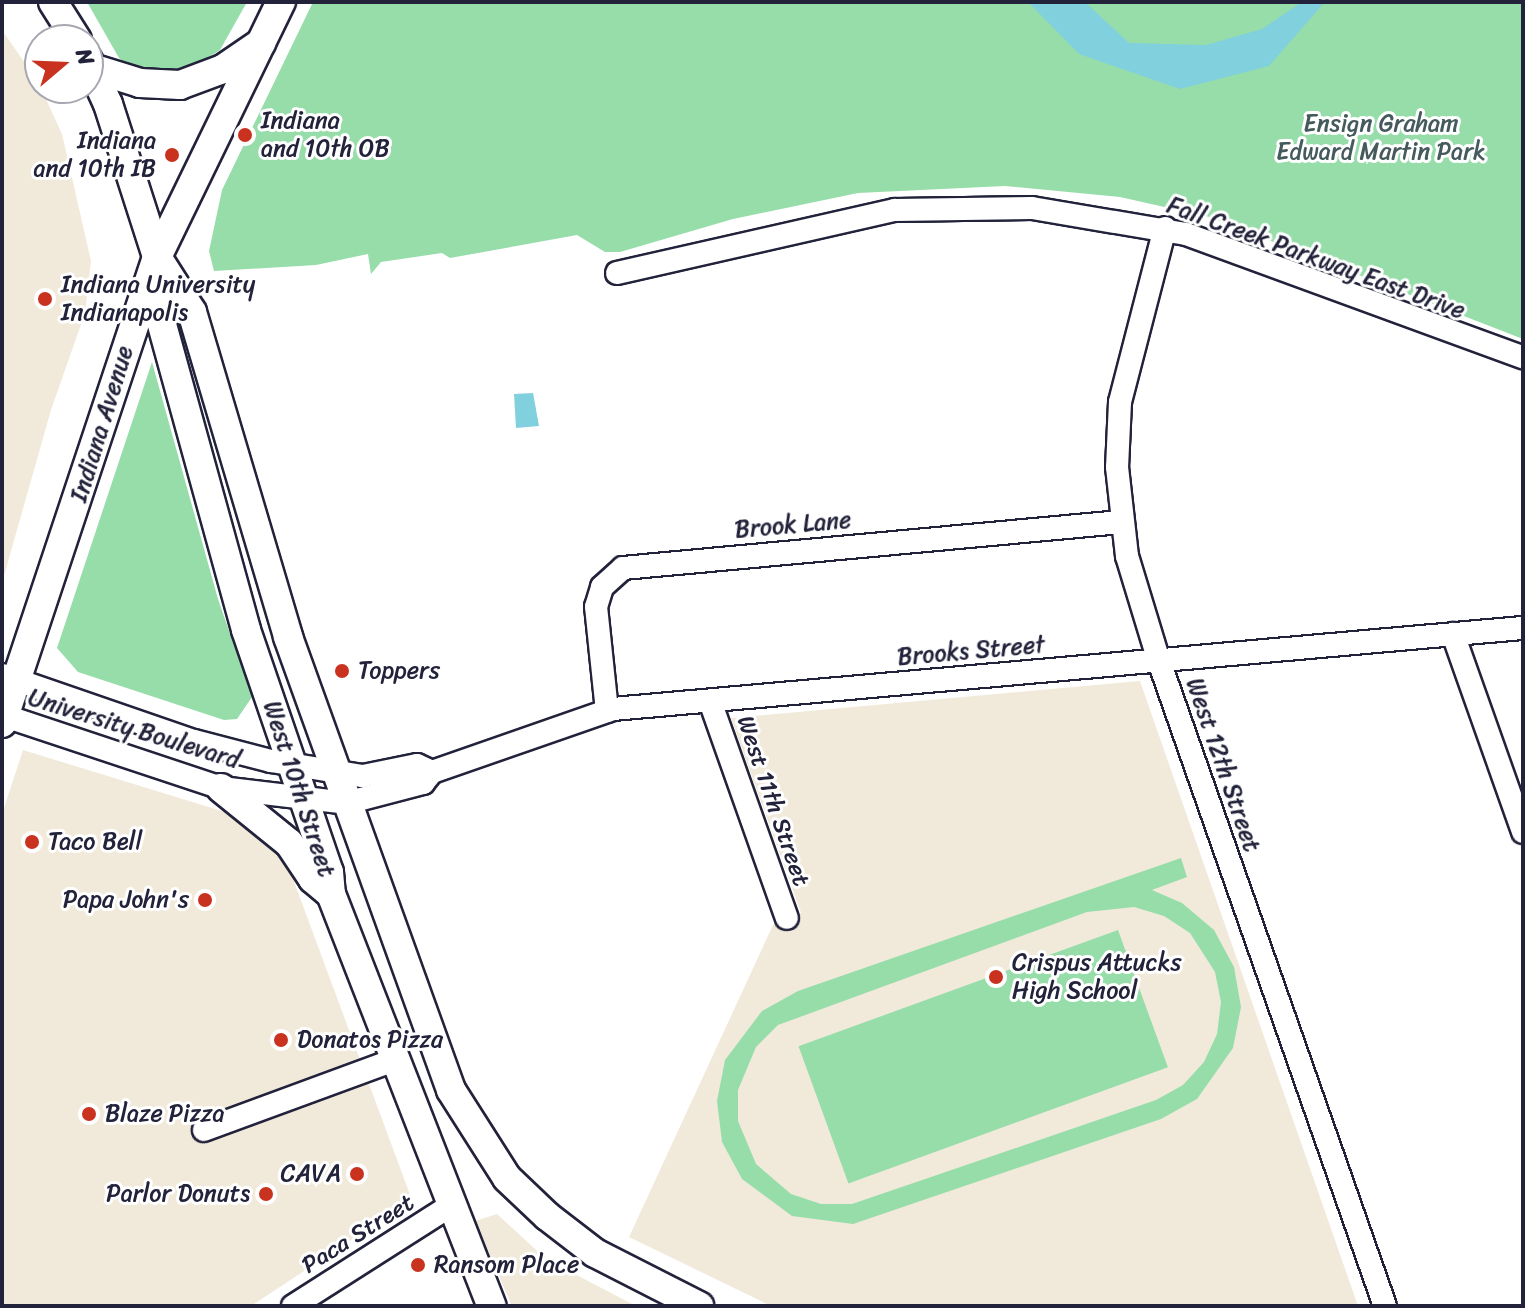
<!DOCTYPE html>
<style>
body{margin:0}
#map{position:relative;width:1525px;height:1308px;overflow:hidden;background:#fff;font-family:Sriracha,sans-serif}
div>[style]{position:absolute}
.built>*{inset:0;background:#f1eadb}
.green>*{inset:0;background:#97ddaa;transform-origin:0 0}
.water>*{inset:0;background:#81d0dd}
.roads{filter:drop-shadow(2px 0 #22223b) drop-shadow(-2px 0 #22223b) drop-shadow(0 2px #22223b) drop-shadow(0 -2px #22223b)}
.minor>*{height:22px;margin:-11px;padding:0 11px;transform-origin:11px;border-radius:11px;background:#fff}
.major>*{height:28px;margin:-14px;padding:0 14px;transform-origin:14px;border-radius:14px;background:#fff}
.dots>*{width:22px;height:22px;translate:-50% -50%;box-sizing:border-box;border:4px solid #fff;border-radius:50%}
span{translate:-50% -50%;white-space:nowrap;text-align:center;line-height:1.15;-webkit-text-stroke:6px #fff;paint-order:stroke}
.poi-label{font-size:24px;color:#22223b}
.left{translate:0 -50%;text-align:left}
.right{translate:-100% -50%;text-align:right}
.park-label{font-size:24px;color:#455a5c}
.street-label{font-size:24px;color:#22223b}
.frame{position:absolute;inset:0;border:4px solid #22223b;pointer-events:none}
.north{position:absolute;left:24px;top:24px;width:80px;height:80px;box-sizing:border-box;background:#fff;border:2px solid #a7a7b1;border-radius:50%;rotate:71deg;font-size:22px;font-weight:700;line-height:32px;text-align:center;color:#22223b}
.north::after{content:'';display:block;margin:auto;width:28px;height:36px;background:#c8321e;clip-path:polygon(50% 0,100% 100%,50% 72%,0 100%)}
</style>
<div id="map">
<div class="built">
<i style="clip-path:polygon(2px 30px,38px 82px,62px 134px,91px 261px,85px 313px,51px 410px,2px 583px)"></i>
<i style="clip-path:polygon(1140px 681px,1358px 1306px,771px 1306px,629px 1237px,773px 925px,801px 913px,731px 718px)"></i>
<i style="clip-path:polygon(23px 750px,238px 816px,286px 860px,412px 1200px,251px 1306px,2px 1306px,2px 814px)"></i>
<i style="clip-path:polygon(497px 1214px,546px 1259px,636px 1306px,512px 1306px,475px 1221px)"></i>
</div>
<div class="green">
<i style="clip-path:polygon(87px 2px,247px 2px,220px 50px,183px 74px,133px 71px,119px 58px)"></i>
<i style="clip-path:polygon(313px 2px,1523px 2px,1523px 339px,1209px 217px,1120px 197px,1005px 186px,858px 193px,733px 219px,620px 252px,605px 252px,577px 235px,450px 258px,442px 253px,381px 262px,371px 274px,368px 254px,316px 265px,214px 271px,209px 251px,222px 190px)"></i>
<i style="clip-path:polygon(152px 362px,218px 599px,252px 697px,237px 719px,224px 720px,78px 672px,57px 648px)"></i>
<i style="clip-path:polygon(evenodd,1181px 858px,1187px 877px,1152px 890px,1182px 903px,1214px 930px,1234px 967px,1241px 1007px,1233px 1048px,1197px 1099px,1161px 1119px,853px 1224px,792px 1216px,742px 1179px,722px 1142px,717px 1101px,725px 1060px,762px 1011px,798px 991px,1181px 858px,1134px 907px,1164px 916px,1190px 933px,1215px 972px,1221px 1002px,1217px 1034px,1204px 1062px,1183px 1085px,1156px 1100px,852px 1204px,821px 1204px,791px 1194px,756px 1164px,738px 1121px,738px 1090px,756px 1047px,778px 1025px,1087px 912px,1134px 907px)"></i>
<i style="left:1118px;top:930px;width:146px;height:340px;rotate:70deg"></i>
</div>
<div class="water">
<i style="clip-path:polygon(1028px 2px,1085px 2px,1129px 43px,1206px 45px,1262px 29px,1302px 2px,1325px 2px,1269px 66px,1180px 89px,1079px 54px)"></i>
<i style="clip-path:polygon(533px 393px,539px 426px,516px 428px,514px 394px)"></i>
</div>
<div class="roads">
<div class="minor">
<i style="left:1165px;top:228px;width:180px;rotate:104.5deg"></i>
<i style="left:1120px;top:402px;width:65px;rotate:92.6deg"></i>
<i style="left:1117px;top:467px;width:90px;rotate:83.6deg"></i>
<i style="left:1127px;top:556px;width:110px;rotate:73.1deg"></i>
<i style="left:1159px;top:661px;width:683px;rotate:70.69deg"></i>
<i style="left:617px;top:273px;width:285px;rotate:-12.8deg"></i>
<i style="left:895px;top:210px;width:137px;rotate:-0.8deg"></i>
<i style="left:1032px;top:208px;width:156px;rotate:9.6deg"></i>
<i style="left:1186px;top:234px;width:359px;rotate:20.1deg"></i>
<i style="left:1453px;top:634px;width:210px;rotate:70.5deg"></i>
<i style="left:2px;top:675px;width:203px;rotate:19deg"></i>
<i style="left:194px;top:741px;width:80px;rotate:14.6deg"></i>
<i style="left:271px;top:761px;width:93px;rotate:9.3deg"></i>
<i style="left:363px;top:776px;width:55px;rotate:-11.5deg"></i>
<i style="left:417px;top:765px;width:17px;rotate:25deg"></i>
<i style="left:710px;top:701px;width:230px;rotate:70.5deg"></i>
<i style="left:607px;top:711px;width:105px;rotate:-96deg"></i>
<i style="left:596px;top:607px;width:21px;rotate:-73deg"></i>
<i style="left:602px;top:587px;width:28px;rotate:-42deg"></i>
<i style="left:623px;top:568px;width:500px;rotate:-5.28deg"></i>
<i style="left:2px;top:715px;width:231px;rotate:18.4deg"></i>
<i style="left:221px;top:788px;width:126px;rotate:6.8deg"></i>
<i style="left:346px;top:803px;width:80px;rotate:-14.6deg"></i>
<i style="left:423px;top:783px;width:14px;rotate:-51deg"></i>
<i style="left:432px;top:772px;width:192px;rotate:-19.2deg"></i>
<i style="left:613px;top:709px;width:914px;rotate:-5.09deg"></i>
<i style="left:204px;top:1130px;width:200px;rotate:-20.2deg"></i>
<i style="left:293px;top:1306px;width:186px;rotate:-32.5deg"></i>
</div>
<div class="major">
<i style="left:53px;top:2px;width:45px;rotate:57.7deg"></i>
<i style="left:88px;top:60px;width:48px;rotate:65.6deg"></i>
<i style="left:108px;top:104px;width:161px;rotate:72.2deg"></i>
<i style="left:157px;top:257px;width:65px;rotate:57.5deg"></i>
<i style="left:192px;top:312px;width:339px;rotate:73.5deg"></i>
<i style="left:288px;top:637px;width:481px;rotate:70.2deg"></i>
<i style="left:451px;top:1090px;width:104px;rotate:57.5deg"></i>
<i style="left:507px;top:1178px;width:55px;rotate:43.5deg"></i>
<i style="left:547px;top:1216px;width:61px;rotate:37.6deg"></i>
<i style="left:595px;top:1253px;width:117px;rotate:27deg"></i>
<i style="left:92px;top:68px;width:50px;rotate:17.4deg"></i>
<i style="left:140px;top:83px;width:40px;rotate:2.9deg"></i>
<i style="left:180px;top:85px;width:46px;rotate:-20.4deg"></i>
<i style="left:223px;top:69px;width:46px;rotate:-34.4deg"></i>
<i style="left:157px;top:261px;width:60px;rotate:86.2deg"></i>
<i style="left:161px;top:321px;width:320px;rotate:74.6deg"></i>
<i style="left:246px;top:630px;width:256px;rotate:71.1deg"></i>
<i style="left:329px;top:872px;width:22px;rotate:85deg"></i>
<i style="left:331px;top:894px;width:442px;rotate:68.7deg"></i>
<i style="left:2px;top:723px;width:491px;rotate:-71.6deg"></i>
<i style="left:157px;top:257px;width:284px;rotate:-64.1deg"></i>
<i style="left:221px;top:788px;width:87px;rotate:39deg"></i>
<i style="left:289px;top:843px;width:43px;rotate:56.3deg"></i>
<i style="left:313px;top:879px;width:23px;rotate:40deg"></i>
</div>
</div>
<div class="dots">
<i style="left:245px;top:135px;background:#c8321e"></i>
<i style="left:172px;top:155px;background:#c8321e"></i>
<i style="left:45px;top:299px;background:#c8321e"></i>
<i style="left:342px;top:671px;background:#c8321e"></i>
<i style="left:32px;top:842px;background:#c8321e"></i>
<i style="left:205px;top:900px;background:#c8321e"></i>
<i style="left:996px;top:977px;background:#c8321e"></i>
<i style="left:281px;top:1040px;background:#c8321e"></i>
<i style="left:89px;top:1114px;background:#c8321e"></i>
<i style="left:357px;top:1174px;background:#c8321e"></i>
<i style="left:266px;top:1194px;background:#c8321e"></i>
<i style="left:418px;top:1265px;background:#c8321e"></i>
</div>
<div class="poi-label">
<span class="left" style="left:261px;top:135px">Indiana<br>and 10th OB</span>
<span class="right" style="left:156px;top:155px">Indiana<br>and 10th IB</span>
<span class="left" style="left:61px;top:299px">Indiana University<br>Indianapolis</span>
<span class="left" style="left:358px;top:671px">Toppers</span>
<span class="left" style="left:48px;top:842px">Taco Bell</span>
<span class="right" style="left:189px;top:900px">Papa John's</span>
<span class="left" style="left:1012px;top:977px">Crispus Attucks<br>High School</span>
<span class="left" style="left:297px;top:1040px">Donatos Pizza</span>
<span class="left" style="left:105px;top:1114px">Blaze Pizza</span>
<span class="right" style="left:341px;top:1174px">CAVA</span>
<span class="right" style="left:250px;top:1194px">Parlor Donuts</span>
<span class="left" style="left:434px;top:1265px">Ransom Place</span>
</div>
<div class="park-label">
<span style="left:1381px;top:138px">Ensign Graham<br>Edward Martin Park</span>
</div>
<div class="street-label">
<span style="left:1316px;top:258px;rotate:20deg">Fall Creek Parkway East Drive</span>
<span style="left:102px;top:424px;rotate:-73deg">Indiana Avenue</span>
<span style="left:793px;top:525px;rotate:-5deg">Brook Lane</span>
<span style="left:971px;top:651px;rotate:-5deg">Brooks Street</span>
<span style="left:134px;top:729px;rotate:17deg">University Boulevard</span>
<span style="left:1223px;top:765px;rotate:71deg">West 12th Street</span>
<span style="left:299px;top:789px;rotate:72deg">West 10th Street</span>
<span style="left:773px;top:801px;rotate:71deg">West 11th Street</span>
<span style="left:358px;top:1234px;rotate:-32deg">Paca Street</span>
</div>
<div class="frame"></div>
<div class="north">N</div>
</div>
